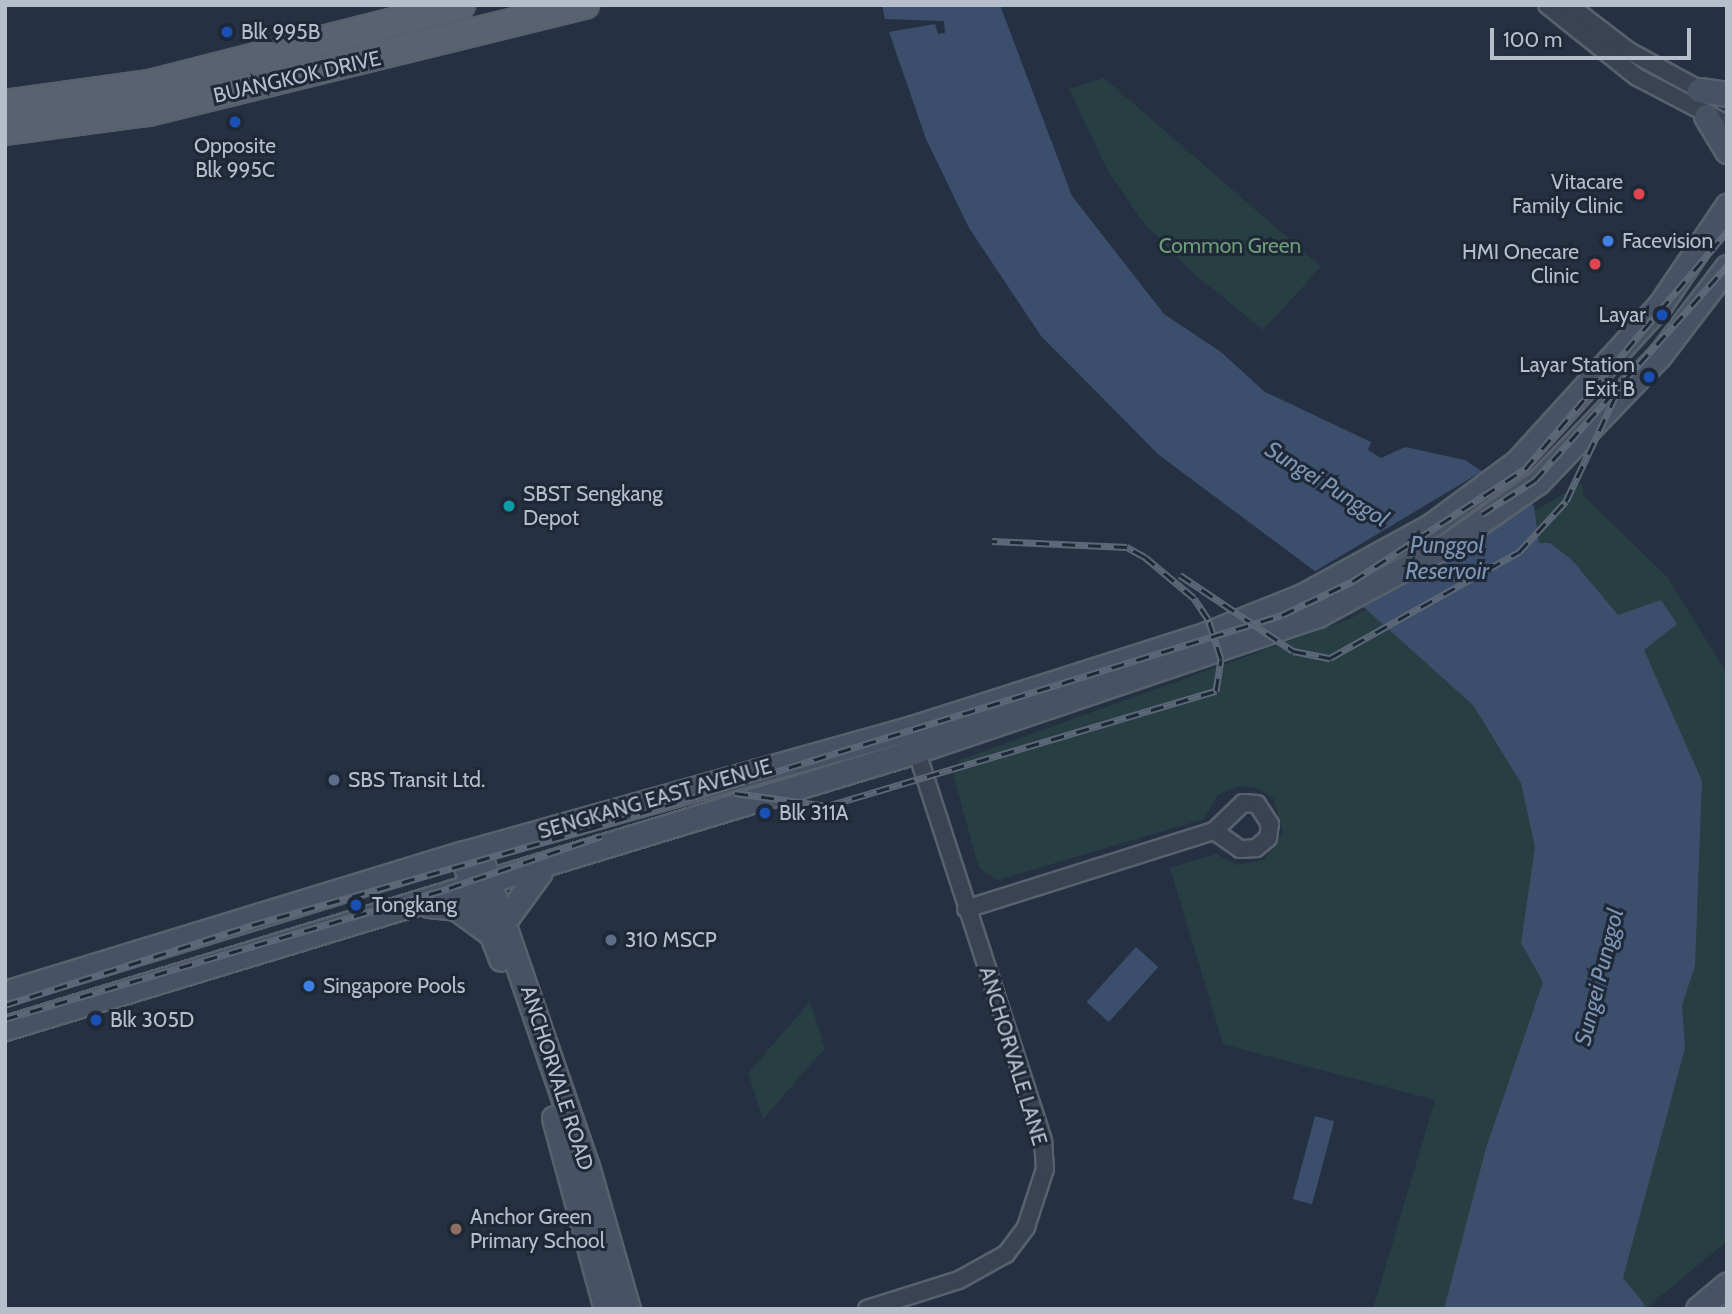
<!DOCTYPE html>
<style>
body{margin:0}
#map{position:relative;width:1732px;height:1314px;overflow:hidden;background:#253142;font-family:Cabin,sans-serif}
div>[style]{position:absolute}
.green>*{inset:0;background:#273f43}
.water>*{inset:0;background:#3b4e6b;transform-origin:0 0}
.pier>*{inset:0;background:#253142}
.roads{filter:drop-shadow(2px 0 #57616e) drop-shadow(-2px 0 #57616e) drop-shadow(0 2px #57616e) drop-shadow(0 -2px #57616e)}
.street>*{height:16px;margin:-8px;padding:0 8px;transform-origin:8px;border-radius:8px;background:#3a4351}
.secondary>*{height:23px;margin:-11.5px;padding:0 11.5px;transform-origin:11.5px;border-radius:11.5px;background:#475264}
.primary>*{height:26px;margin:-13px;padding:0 13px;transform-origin:13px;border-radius:13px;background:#586271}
.rail>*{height:7px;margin-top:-3.5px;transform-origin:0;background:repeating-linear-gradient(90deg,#1e2837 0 13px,#5c6778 0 26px);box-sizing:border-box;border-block:2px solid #5c6778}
.dots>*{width:19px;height:19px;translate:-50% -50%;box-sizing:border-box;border:4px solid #1e2837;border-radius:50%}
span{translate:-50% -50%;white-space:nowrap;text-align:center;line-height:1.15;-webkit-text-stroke:6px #1e2837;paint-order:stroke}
.poi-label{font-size:21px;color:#b6becb}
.left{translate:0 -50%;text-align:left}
.right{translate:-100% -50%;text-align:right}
.street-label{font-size:21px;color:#b6becb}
.park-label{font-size:21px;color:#6d9d79}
.water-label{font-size:23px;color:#7d94b3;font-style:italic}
.frame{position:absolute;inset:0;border:7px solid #b6becb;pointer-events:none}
.scale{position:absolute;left:1490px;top:28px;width:201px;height:32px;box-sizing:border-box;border:4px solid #b6becb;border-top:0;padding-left:9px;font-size:21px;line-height:24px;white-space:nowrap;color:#b6becb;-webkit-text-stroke:5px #1e2837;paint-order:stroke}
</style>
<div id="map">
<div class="green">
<i style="clip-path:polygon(1104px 78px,1321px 267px,1263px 330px,1191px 271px,1142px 221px,1107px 169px,1069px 89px)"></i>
<i style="clip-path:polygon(1582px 483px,1584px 496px,1668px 578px,1727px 674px,1727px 1241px,1645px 1309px,1373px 1309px,1435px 1100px,1223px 1044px,1170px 868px,1216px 854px,1237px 865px,1264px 860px,1283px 833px,1274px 799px,1258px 788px,1238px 786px,1218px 795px,1204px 819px,997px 880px,979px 868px,953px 774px,960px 760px,1350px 619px)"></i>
<i style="clip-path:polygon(810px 1002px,825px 1048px,763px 1119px,748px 1073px)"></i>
</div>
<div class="water">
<i style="clip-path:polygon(882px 5px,1000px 5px,1072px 196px,1164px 314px,1221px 352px,1265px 392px,1371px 442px,1368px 450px,1381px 458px,1405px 447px,1465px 460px,1534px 506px,1539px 543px,1550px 543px,1572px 560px,1618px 615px,1661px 600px,1677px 624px,1644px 650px,1702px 781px,1695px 966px,1682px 1005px,1685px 1048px,1623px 1278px,1645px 1305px,1641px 1309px,1444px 1309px,1486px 1148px,1543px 982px,1521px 943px,1535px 847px,1521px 783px,1473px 705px,1367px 610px,1159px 455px,1041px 336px,969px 228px,926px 139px,889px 32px,935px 24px,938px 34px,945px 33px,944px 21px,885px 19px)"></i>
<i style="left:1136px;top:947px;width:30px;height:74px;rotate:42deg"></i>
<i style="left:1315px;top:1116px;width:20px;height:86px;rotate:15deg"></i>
</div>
<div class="pier">
<i style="clip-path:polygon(1486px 469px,1531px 499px,1407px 582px,1360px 609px,1314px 572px)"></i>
</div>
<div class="roads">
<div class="street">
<i style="left:1547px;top:5px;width:115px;rotate:38.7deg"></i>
<i style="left:1637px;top:77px;width:102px;rotate:27.6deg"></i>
<i style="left:1569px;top:5px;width:76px;rotate:37.5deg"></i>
<i style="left:1629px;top:51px;width:90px;rotate:28.6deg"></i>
<i style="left:1243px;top:803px;width:14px;rotate:4deg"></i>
<i style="left:1257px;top:804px;width:24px;rotate:57deg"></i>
<i style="left:1270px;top:824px;width:14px;rotate:98deg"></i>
<i style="left:1268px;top:838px;width:16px;rotate:140deg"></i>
<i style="left:1256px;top:848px;width:16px;rotate:176deg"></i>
<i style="left:1240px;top:849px;width:32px;rotate:-145deg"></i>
<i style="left:1214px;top:831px;width:40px;rotate:-44deg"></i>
<i style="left:966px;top:909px;width:260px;rotate:-17.5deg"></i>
<i style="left:867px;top:1309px;width:96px;rotate:-17.5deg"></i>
<i style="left:959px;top:1280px;width:54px;rotate:-29deg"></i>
<i style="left:1006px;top:1254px;width:34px;rotate:-53deg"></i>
<i style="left:1026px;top:1227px;width:61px;rotate:-71.9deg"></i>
<i style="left:1045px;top:1169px;width:29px;rotate:-94deg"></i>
<i style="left:1043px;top:1140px;width:420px;rotate:-108deg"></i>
</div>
<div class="secondary">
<i style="left:1699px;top:90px;width:28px;rotate:8deg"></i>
<i style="left:1706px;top:116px;width:41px;rotate:59deg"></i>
<i style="left:478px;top:850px;width:334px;rotate:71deg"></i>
<i style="left:587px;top:1166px;width:149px;rotate:74deg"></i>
<i style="left:461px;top:854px;width:112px;rotate:69.1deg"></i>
<i style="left:429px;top:905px;width:27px;rotate:6deg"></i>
<i style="left:456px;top:908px;width:46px;rotate:36.1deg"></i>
<i style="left:505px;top:920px;width:59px;rotate:-53.9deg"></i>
<i style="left:5px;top:993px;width:477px;rotate:-17deg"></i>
<i style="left:461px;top:854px;width:465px;rotate:-15.6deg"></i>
<i style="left:909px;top:729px;width:313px;rotate:-17.7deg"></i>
<i style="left:1207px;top:634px;width:102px;rotate:-21.8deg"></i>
<i style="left:1302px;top:596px;width:148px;rotate:-28.6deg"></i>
<i style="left:1432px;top:525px;width:106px;rotate:-36.5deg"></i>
<i style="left:1517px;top:462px;width:212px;rotate:-47.7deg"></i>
<i style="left:1660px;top:305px;width:120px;rotate:-55.9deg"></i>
<i style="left:5px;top:1028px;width:952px;rotate:-16.91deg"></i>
<i style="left:916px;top:751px;width:424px;rotate:-18.7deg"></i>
<i style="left:1318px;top:615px;width:149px;rotate:-28.5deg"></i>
<i style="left:1449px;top:544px;width:108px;rotate:-34.9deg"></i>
<i style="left:1538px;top:482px;width:175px;rotate:-46.2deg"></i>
<i style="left:1659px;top:356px;width:112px;rotate:-52.6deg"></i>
<i style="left:554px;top:1118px;width:198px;rotate:74.8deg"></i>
<i style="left:1698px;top:1309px;width:38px;rotate:-40deg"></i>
</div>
<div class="primary">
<i style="left:5px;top:104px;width:146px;rotate:-7.9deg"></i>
<i style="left:150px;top:84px;width:321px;rotate:-14.3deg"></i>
<i style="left:5px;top:131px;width:144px;rotate:-7.6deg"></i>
<i style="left:148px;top:112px;width:450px;rotate:-13.8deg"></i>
</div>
</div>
<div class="rail">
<i style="left:1482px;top:514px;width:63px;rotate:-32.7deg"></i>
<i style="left:1535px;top:480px;width:288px;rotate:-48.1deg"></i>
<i style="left:1180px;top:575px;width:136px;rotate:33.9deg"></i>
<i style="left:1293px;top:651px;width:38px;rotate:11deg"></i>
<i style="left:1330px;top:658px;width:217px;rotate:-29.3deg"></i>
<i style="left:1519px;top:552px;width:69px;rotate:-47.3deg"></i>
<i style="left:1566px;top:501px;width:119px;rotate:-64.7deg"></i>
<i style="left:735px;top:793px;width:93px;rotate:8deg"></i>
<i style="left:827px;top:806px;width:406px;rotate:-16.5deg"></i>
<i style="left:1216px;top:691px;width:32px;rotate:-81deg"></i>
<i style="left:1221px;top:659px;width:42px;rotate:-108deg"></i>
<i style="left:1208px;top:619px;width:25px;rotate:-124deg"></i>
<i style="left:1194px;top:598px;width:64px;rotate:-140.1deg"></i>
<i style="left:1145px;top:557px;width:21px;rotate:-151deg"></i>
<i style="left:1127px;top:547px;width:135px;rotate:-177.5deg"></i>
<i style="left:5px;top:1005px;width:260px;rotate:-17.9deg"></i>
<i style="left:252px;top:925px;width:351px;rotate:-15.9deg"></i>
<i style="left:590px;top:829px;width:724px;rotate:-17.18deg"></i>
<i style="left:1282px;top:615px;width:79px;rotate:-25.6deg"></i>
<i style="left:1353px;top:581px;width:205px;rotate:-33.1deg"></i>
<i style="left:1525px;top:469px;width:311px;rotate:-49.6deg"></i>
<i style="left:5px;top:1019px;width:463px;rotate:-16.4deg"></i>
<i style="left:449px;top:888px;width:161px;rotate:-18.9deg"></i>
</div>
<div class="dots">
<i style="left:227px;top:32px;background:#1a4fb4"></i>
<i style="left:235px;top:122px;background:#1a4fb4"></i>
<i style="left:1639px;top:194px;background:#e0444e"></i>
<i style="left:1608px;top:241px;background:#3f7fe0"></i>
<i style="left:1595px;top:264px;background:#e0444e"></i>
<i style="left:1662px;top:315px;background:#1a4fb4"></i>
<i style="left:1649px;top:377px;background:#1a4fb4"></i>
<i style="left:509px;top:506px;background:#0f9aa8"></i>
<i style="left:334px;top:780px;background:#5c6f8a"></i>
<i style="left:765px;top:813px;background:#1a4fb4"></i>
<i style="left:356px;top:905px;background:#1a4fb4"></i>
<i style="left:611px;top:940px;background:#5c6f8a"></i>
<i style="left:309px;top:986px;background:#3f7fe0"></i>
<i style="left:96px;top:1020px;background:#1a4fb4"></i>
<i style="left:456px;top:1229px;background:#8d6e63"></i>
</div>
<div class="poi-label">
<span class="left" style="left:241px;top:32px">Blk 995B</span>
<span style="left:235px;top:158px">Opposite<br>Blk 995C</span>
<span class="right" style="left:1623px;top:194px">Vitacare<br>Family Clinic</span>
<span class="left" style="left:1622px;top:241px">Facevision</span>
<span class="right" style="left:1579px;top:264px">HMI Onecare<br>Clinic</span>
<span class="right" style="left:1646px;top:315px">Layar</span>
<span class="right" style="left:1635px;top:377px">Layar Station<br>Exit B</span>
<span class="left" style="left:523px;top:506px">SBST Sengkang<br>Depot</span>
<span class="left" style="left:348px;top:780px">SBS Transit Ltd.</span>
<span class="left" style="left:779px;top:813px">Blk 311A</span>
<span class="left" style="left:372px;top:905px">Tongkang</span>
<span class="left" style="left:625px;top:940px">310 MSCP</span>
<span class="left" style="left:323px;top:986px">Singapore Pools</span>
<span class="left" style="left:110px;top:1020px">Blk 305D</span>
<span class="left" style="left:470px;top:1229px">Anchor Green<br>Primary School</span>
</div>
<div class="street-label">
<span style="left:297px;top:77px;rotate:-13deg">BUANGKOK DRIVE</span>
<span style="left:655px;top:799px;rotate:-16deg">SENGKANG EAST AVENUE</span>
<span style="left:1013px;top:1056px;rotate:73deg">ANCHORVALE LANE</span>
<span style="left:557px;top:1078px;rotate:72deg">ANCHORVALE ROAD</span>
</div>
<div class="park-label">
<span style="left:1230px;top:246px">Common Green</span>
</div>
<div class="water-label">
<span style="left:1327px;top:484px;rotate:32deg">Sungei Punggol</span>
<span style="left:1447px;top:558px">Punggol<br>Reservoir</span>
<span style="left:1599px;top:977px;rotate:-76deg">Sungei Punggol</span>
</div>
<div class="frame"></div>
<div class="scale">100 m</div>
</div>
